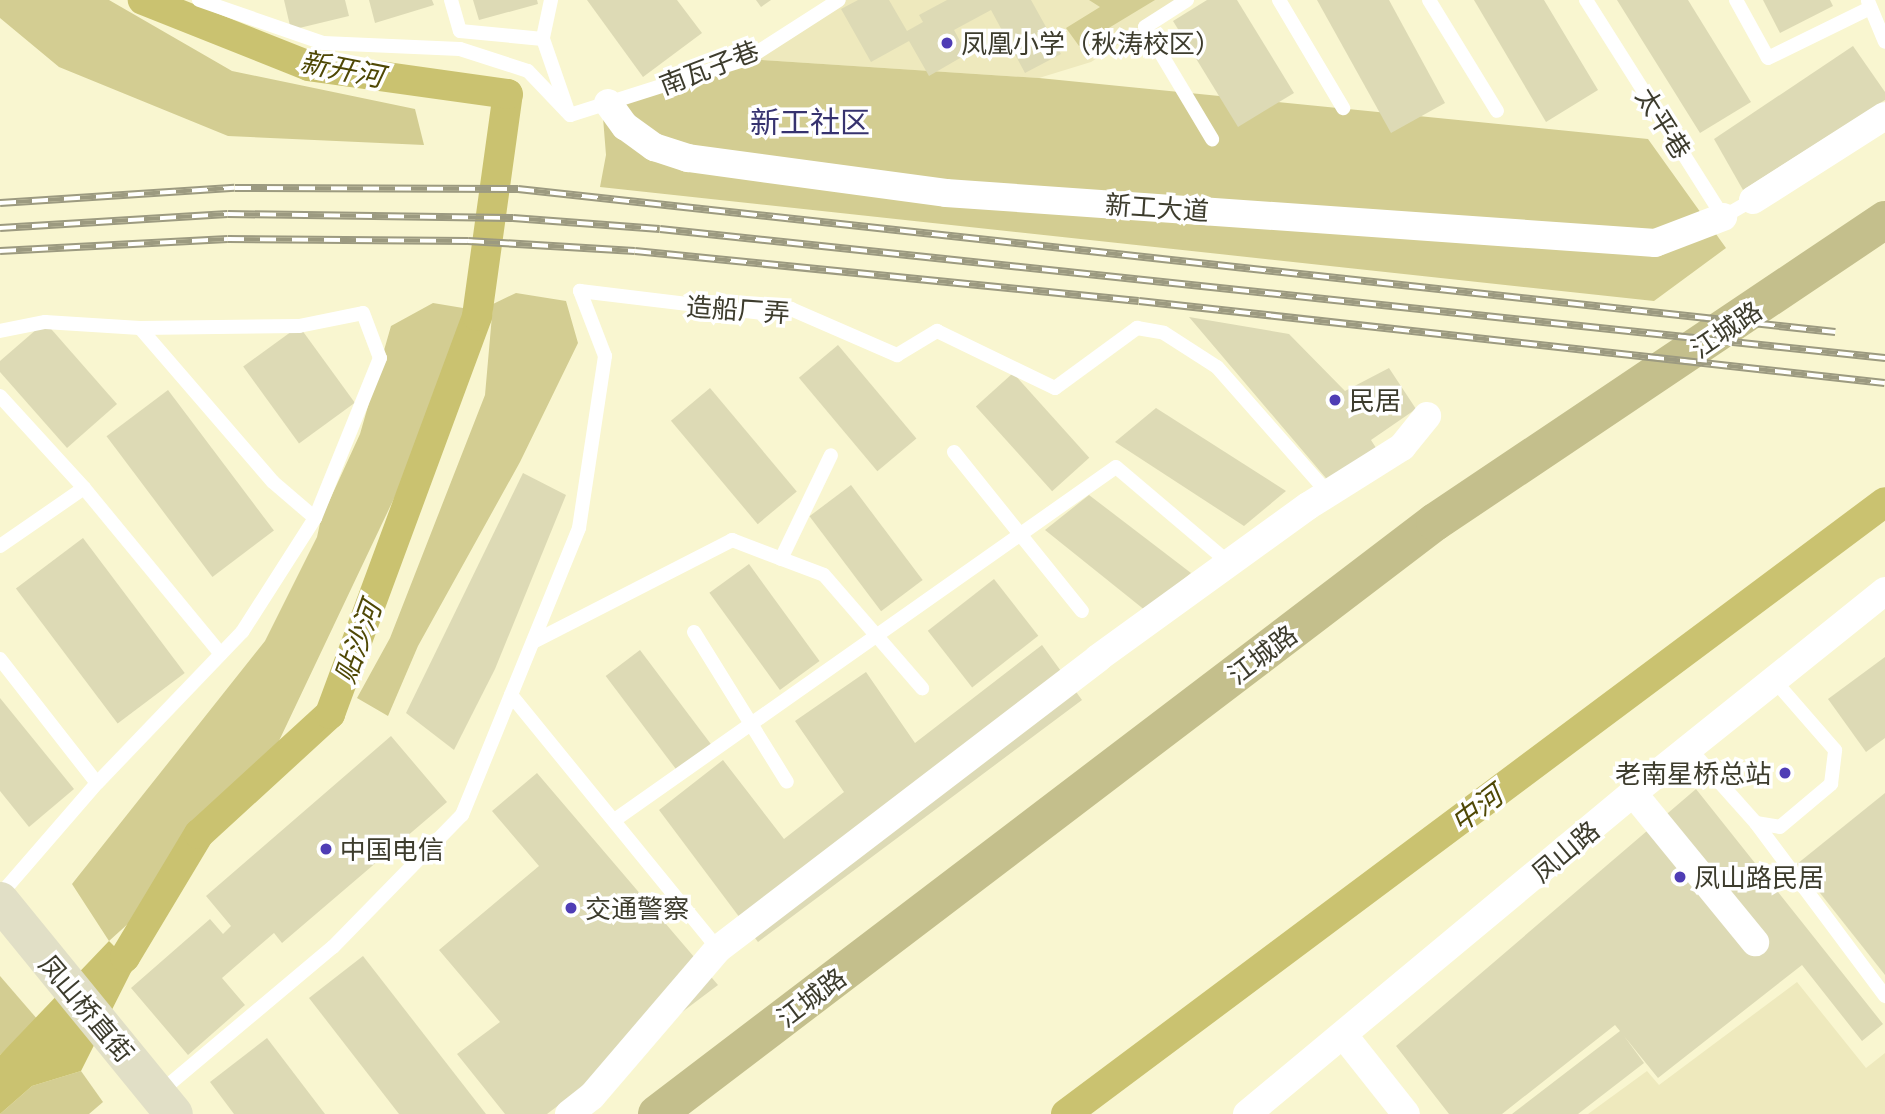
<!DOCTYPE html>
<meta charset="utf-8">
<style>
body{margin:0}
#map{position:relative;width:1885px;height:1114px;overflow:hidden;background:#f9f6d0;font-family:"Exo 2","Noto Sans SC",sans-serif}
div>[style]{position:absolute}
.built>*{inset:0;background:#eee9bd}
.green>*{inset:0;background:#d3cd92}
.water>*{inset:0;background:#cac270}
.canal>*{height:30px;margin:-15px;padding:0 15px;transform-origin:15px;border-radius:15px;background:#cac270}
.building>*{inset:0;background:#dddab5;transform-origin:0 0}
.lane>*{height:14px;margin:-7px;padding:0 7px;transform-origin:7px;border-radius:7px;background:#fff}
.street>*{height:28px;margin:-14px;padding:0 14px;transform-origin:14px;border-radius:14px;background:#fff}
.secondary>*{height:38px;margin:-19px;padding:0 19px;transform-origin:19px;border-radius:19px;background:#e1dfc6}
.primary>*{height:38px;margin:-19px;padding:0 19px;transform-origin:19px;border-radius:19px;background:#c4bf8c}
.rail>*{height:8px;margin-top:-4px;transform-origin:0;background:repeating-linear-gradient(90deg,#fff 0 16px,#9c9a80 0 32px);box-sizing:border-box;border-block:2px solid #9c9a80}
.dots>*{width:19px;height:19px;translate:-50% -50%;box-sizing:border-box;border:4px solid #fff;border-radius:50%}
span{translate:-50% -50%;white-space:nowrap;text-align:center;line-height:1.15;-webkit-text-stroke:7px #fff;paint-order:stroke}
.poi-label{font-size:26px;color:#3d3c2d}
.left{translate:0 -50%;text-align:left}
.right{translate:-100% -50%;text-align:right}
.street-label{font-size:26px;color:#3d3c2d}
.water-label{font-size:28px;color:#4f4805;font-style:italic}
.quarter-label{font-size:30px;color:#37336f}
</style>
<div id="map">
<div class="built">
<i style="clip-path:polygon(839px 0,1187px 0,1091px 62px,1039px 78px,747px 59px)"></i>
<i style="clip-path:polygon(1797px 982px,1866px 1068px,1885px 1053px,1885px 1114px,1588px 1114px,1647px 1071px,1659px 1085px)"></i>
</div>
<div class="green">
<i style="clip-path:polygon(0 0,109px 0,232px 71px,415px 109px,424px 145px,228px 136px,59px 67px,0 18px)"></i>
<i style="clip-path:polygon(1089px 0,1155px 0,1079px 46px,1066px 28px,1100px 7px)"></i>
<i style="clip-path:polygon(747px 59px,1039px 78px,1648px 139px,1726px 248px,1654px 301px,600px 187px,606px 155px,602px 105px)"></i>
<i style="clip-path:polygon(516px 293px,566px 301px,578px 343px,520px 462px,418px 646px,388px 716px,357px 698px,390px 638px,485px 395px,493px 304px)"></i>
<i style="clip-path:polygon(433px 303px,469px 309px,407px 471px,278px 743px,189px 834px,141px 912px,109px 941px,72px 884px,265px 641px,317px 537px,321px 519px,360px 434px,391px 326px)"></i>
<i style="clip-path:polygon(0 976px,38px 1020px,0 1055px)"></i>
<i style="clip-path:polygon(81px 1071px,103px 1102px,89px 1114px,0 1114px,32px 1086px)"></i>
</div>
<div class="water">
<i style="clip-path:polygon(109px 941px,134px 966px,81px 1071px,32px 1086px,0 1114px,0 1055px)"></i>
</div>
<div class="canal">
<i style="left:95px;top:984px;width:40px;rotate:-42deg"></i>
<i style="left:125px;top:957px;width:144px;rotate:-59deg"></i>
<i style="left:199px;top:834px;width:178px;rotate:-42.5deg"></i>
<i style="left:330px;top:714px;width:424px;rotate:-69.7deg"></i>
<i style="left:477px;top:316px;width:224px;rotate:-82.1deg"></i>
<i style="left:508px;top:94px;width:201px;rotate:-172deg"></i>
<i style="left:309px;top:66px;width:179px;rotate:-158.3deg"></i>
<i style="left:1066px;top:1114px;width:1022px;rotate:-36.77deg"></i>
</div>
<div class="building">
<i style="clip-path:polygon(284px 0,345px 0,349px 16px,291px 30px)"></i>
<i style="clip-path:polygon(369px 0,432px 0,434px 5px,375px 23px)"></i>
<i style="clip-path:polygon(473px 0,537px 0,538px 4px,479px 20px)"></i>
<i style="clip-path:polygon(587px 0,677px 0,702px 33px,643px 77px)"></i>
<i style="clip-path:polygon(756px 0,771px 0,761px 7px)"></i>
<i style="clip-path:polygon(858px 0,889px 0,907px 31px,923px 22px,919px 15px,947px 0,1031px 0,1061px 54px,1025px 73px,991px 10px,954px 30px,967px 54px,929px 76px,909px 41px,871px 62px,841px 9px)"></i>
<i style="clip-path:polygon(1207px 0,1237px 0,1294px 93px,1238px 127px,1173px 21px)"></i>
<i style="clip-path:polygon(1317px 0,1389px 0,1445px 103px,1391px 133px)"></i>
<i style="clip-path:polygon(1474px 0,1544px 0,1598px 90px,1546px 122px)"></i>
<i style="clip-path:polygon(1617px 0,1688px 0,1751px 102px,1700px 133px)"></i>
<i style="clip-path:polygon(1763px 0,1830px 0,1833px 6px,1780px 33px)"></i>
<i style="clip-path:polygon(1853px 46px,1885px 92px,1885px 100px,1743px 190px,1714px 139px)"></i>
<i style="clip-path:polygon(1189px 317px,1289px 334px,1345px 391px,1389px 368px,1416px 409px,1371px 440px,1385px 462px,1342px 497px)"></i>
<i style="clip-path:polygon(45px 322px,117px 404px,67px 448px,0 372px,0 361px)"></i>
<i style="left:299px;top:326px;width:95px;height:69px;rotate:54deg"></i>
<i style="left:838px;top:345px;width:122px;height:51px;rotate:50deg"></i>
<i style="left:1013px;top:373px;width:114px;height:50px;rotate:48deg"></i>
<i style="left:710px;top:388px;width:135px;height:51px;rotate:50deg"></i>
<i style="left:168px;top:390px;width:176px;height:77px;rotate:53deg"></i>
<i style="clip-path:polygon(1156px 408px,1286px 491px,1244px 526px,1115px 442px)"></i>
<i style="clip-path:polygon(523px 473px,566px 495px,495px 669px,454px 750px,406px 713px)"></i>
<i style="left:851px;top:485px;width:119px;height:52px;rotate:53deg"></i>
<i style="clip-path:polygon(1089px 495px,1191px 573px,1146px 611px,1045px 530px)"></i>
<i style="left:83px;top:538px;width:169px;height:84px;rotate:53deg"></i>
<i style="left:749px;top:564px;width:120px;height:49px;rotate:54deg"></i>
<i style="left:994px;top:579px;width:72px;height:84px;rotate:52deg"></i>
<i style="clip-path:polygon(1042px 645px,1082px 700px,758px 942px,659px 810px,723px 760px,784px 839px,844px 792px,795px 721px,866px 672px,915px 743px)"></i>
<i style="left:640px;top:650px;width:118px;height:43px;rotate:53deg"></i>
<i style="clip-path:polygon(1885px 657px,1885px 738px,1866px 752px,1828px 699px)"></i>
<i style="clip-path:polygon(0 698px,74px 789px,29px 827px,0 791px)"></i>
<i style="clip-path:polygon(391px 736px,447px 802px,282px 943px,274px 933px,222px 978px,245px 1005px,188px 1055px,131px 988px,210px 919px,223px 934px,231px 926px,206px 896px)"></i>
<i style="clip-path:polygon(537px 773px,718px 985px,547px 1114px,505px 1114px,457px 1054px,500px 1022px,439px 950px,539px 866px,492px 811px)"></i>
<i style="clip-path:polygon(1696px 789px,1883px 1024px,1862px 1041px,1802px 965px,1658px 1078px,1624px 1036px,1644px 1063px,1578px 1114px,1512px 1114px,1620px 1031px,1615px 1025px,1502px 1114px,1449px 1114px,1396px 1046px)"></i>
<i style="clip-path:polygon(1885px 793px,1885px 975px,1797px 864px)"></i>
<i style="clip-path:polygon(363px 956px,486px 1114px,399px 1114px,309px 998px)"></i>
<i style="clip-path:polygon(267px 1038px,325px 1114px,234px 1114px,210px 1082px)"></i>
</div>
<div class="lane">
<i style="left:199px;top:0;width:131px;rotate:19.1deg"></i>
<i style="left:323px;top:43px;width:137px;rotate:2.5deg"></i>
<i style="left:460px;top:49px;width:71px;rotate:17.9deg"></i>
<i style="left:528px;top:71px;width:61px;rotate:46.3deg"></i>
<i style="left:451px;top:0;width:32px;rotate:74deg"></i>
<i style="left:460px;top:31px;width:83px;rotate:5.5deg"></i>
<i style="left:551px;top:0;width:40px;rotate:102deg"></i>
<i style="left:543px;top:39px;width:76px;rotate:70.9deg"></i>
<i style="left:1187px;top:0;width:50px;rotate:147.3deg"></i>
<i style="left:1145px;top:27px;width:131px;rotate:59.1deg"></i>
<i style="left:1279px;top:0;width:126px;rotate:59.3deg"></i>
<i style="left:1429px;top:0;width:130px;rotate:58.5deg"></i>
<i style="left:1586px;top:0;width:257px;rotate:57.7deg"></i>
<i style="left:1723px;top:217px;width:34px;rotate:-30deg"></i>
<i style="left:1736px;top:0;width:66px;rotate:61.1deg"></i>
<i style="left:1768px;top:58px;width:114px;rotate:-26.1deg"></i>
<i style="left:1868px;top:1px;width:44px;rotate:67.5deg"></i>
<i style="left:570px;top:115px;width:186px;rotate:-17.6deg"></i>
<i style="left:747px;top:59px;width:109px;rotate:-32.7deg"></i>
<i style="left:580px;top:291px;width:190px;rotate:6.9deg"></i>
<i style="left:769px;top:314px;width:23px;rotate:-13deg"></i>
<i style="left:791px;top:309px;width:116px;rotate:23.5deg"></i>
<i style="left:897px;top:355px;width:47px;rotate:-31deg"></i>
<i style="left:937px;top:331px;width:131px;rotate:25.8deg"></i>
<i style="left:1055px;top:388px;width:102px;rotate:-36.2deg"></i>
<i style="left:1137px;top:328px;width:27px;rotate:10deg"></i>
<i style="left:1164px;top:333px;width:63px;rotate:32.7deg"></i>
<i style="left:1217px;top:367px;width:168px;rotate:48.6deg"></i>
<i style="left:140px;top:328px;width:203px;rotate:49.2deg"></i>
<i style="left:273px;top:482px;width:55px;rotate:40.6deg"></i>
<i style="left:0;top:331px;width:46px;rotate:-11.3deg"></i>
<i style="left:45px;top:322px;width:95px;rotate:3.6deg"></i>
<i style="left:140px;top:328px;width:159px;rotate:-0.7deg"></i>
<i style="left:299px;top:326px;width:65px;rotate:-11.5deg"></i>
<i style="left:363px;top:313px;width:48px;rotate:69.3deg"></i>
<i style="left:380px;top:358px;width:173px;rotate:112.1deg"></i>
<i style="left:315px;top:518px;width:135px;rotate:122.6deg"></i>
<i style="left:242px;top:632px;width:209px;rotate:133.8deg"></i>
<i style="left:0;top:396px;width:125px;rotate:47.6deg"></i>
<i style="left:954px;top:452px;width:204px;rotate:51.2deg"></i>
<i style="left:0;top:546px;width:102px;rotate:-34.6deg"></i>
<i style="left:84px;top:488px;width:215px;rotate:50.5deg"></i>
<i style="left:781px;top:559px;width:115px;rotate:-64.3deg"></i>
<i style="left:694px;top:632px;width:176px;rotate:58.2deg"></i>
<i style="left:533px;top:642px;width:224px;rotate:-27.1deg"></i>
<i style="left:732px;top:540px;width:98px;rotate:20.8deg"></i>
<i style="left:824px;top:575px;width:150px;rotate:49.1deg"></i>
<i style="left:0;top:659px;width:157px;rotate:52deg"></i>
<i style="left:97px;top:783px;width:148px;rotate:130.9deg"></i>
<i style="left:511px;top:695px;width:328px;rotate:50.8deg"></i>
<i style="left:1689px;top:748px;width:101px;rotate:48.2deg"></i>
<i style="left:1756px;top:823px;width:24px;rotate:9deg"></i>
<i style="left:1780px;top:827px;width:67px;rotate:-40.1deg"></i>
<i style="left:1831px;top:784px;width:34px;rotate:-83deg"></i>
<i style="left:1835px;top:750px;width:93px;rotate:-131.1deg"></i>
<i style="left:616px;top:819px;width:611px;rotate:-35.15deg"></i>
<i style="left:1116px;top:467px;width:148px;rotate:40.3deg"></i>
<i style="left:1756px;top:823px;width:216px;rotate:53.3deg"></i>
<i style="left:160px;top:1092px;width:226px;rotate:-40deg"></i>
<i style="left:333px;top:947px;width:185px;rotate:-45.7deg"></i>
<i style="left:462px;top:815px;width:310px;rotate:-67.8deg"></i>
<i style="left:579px;top:528px;width:174px;rotate:-81.4deg"></i>
<i style="left:605px;top:356px;width:70px;rotate:-111deg"></i>
</div>
<div class="street">
<i style="left:608px;top:103px;width:29px;rotate:54deg"></i>
<i style="left:625px;top:126px;width:36px;rotate:36deg"></i>
<i style="left:654px;top:147px;width:36px;rotate:18deg"></i>
<i style="left:688px;top:158px;width:260px;rotate:7.7deg"></i>
<i style="left:946px;top:193px;width:711px;rotate:4.03deg"></i>
<i style="left:1655px;top:243px;width:73px;rotate:-20.9deg"></i>
<i style="left:1753px;top:200px;width:156px;rotate:-32.5deg"></i>
<i style="left:1633px;top:793px;width:193px;rotate:50.7deg"></i>
<i style="left:1345px;top:1037px;width:98px;rotate:51.6deg"></i>
<i style="left:569px;top:1114px;width:29px;rotate:-38deg"></i>
<i style="left:592px;top:1096px;width:194px;rotate:-49.4deg"></i>
<i style="left:718px;top:949px;width:479px;rotate:-37.4deg"></i>
<i style="left:1098px;top:658px;width:259px;rotate:-35.9deg"></i>
<i style="left:1308px;top:506px;width:111px;rotate:-32.1deg"></i>
<i style="left:1402px;top:447px;width:40px;rotate:-51deg"></i>
<i style="left:1247px;top:1114px;width:502px;rotate:-39.75deg"></i>
<i style="left:1633px;top:793px;width:323px;rotate:-38.7deg"></i>
</div>
<div class="secondary">
<i style="left:0;top:901px;width:275px;rotate:50.8deg"></i>
</div>
<div class="primary">
<i style="left:657px;top:1114px;width:978px;rotate:-37.27deg"></i>
<i style="left:1435px;top:522px;width:542px;rotate:-33.87deg"></i>
</div>
<div class="rail">
<i style="left:0;top:203px;width:235px;rotate:-3.7deg"></i>
<i style="left:235px;top:188px;width:283px;rotate:0.2deg"></i>
<i style="left:518px;top:189px;width:1325px;rotate:6.2deg"></i>
<i style="left:0;top:228px;width:228px;rotate:-3.5deg"></i>
<i style="left:228px;top:214px;width:285px;rotate:0.8deg"></i>
<i style="left:513px;top:218px;width:147px;rotate:4.3deg"></i>
<i style="left:660px;top:229px;width:1232px;rotate:6.01deg"></i>
<i style="left:0;top:251px;width:228px;rotate:-3deg"></i>
<i style="left:228px;top:239px;width:240px;rotate:0.5deg"></i>
<i style="left:468px;top:241px;width:167px;rotate:3.4deg"></i>
<i style="left:635px;top:251px;width:506px;rotate:5.67deg"></i>
<i style="left:1139px;top:301px;width:750px;rotate:6.27deg"></i>
</div>
<div class="dots">
<i style="left:947px;top:43px;background:#4f3db5"></i>
<i style="left:1335px;top:400px;background:#4f3db5"></i>
<i style="left:1785px;top:773px;background:#4f3db5"></i>
<i style="left:326px;top:849px;background:#4f3db5"></i>
<i style="left:1680px;top:877px;background:#4f3db5"></i>
<i style="left:571px;top:908px;background:#4f3db5"></i>
</div>
<div class="poi-label">
<span class="left" style="left:961px;top:43px">凤凰小学（秋涛校区）</span>
<span class="left" style="left:1349px;top:400px">民居</span>
<span class="right" style="left:1771px;top:773px">老南星桥总站</span>
<span class="left" style="left:340px;top:849px">中国电信</span>
<span class="left" style="left:1694px;top:877px">凤山路民居</span>
<span class="left" style="left:585px;top:908px">交通警察</span>
</div>
<div class="street-label">
<span style="left:709px;top:67px;rotate:-21deg">南瓦子巷</span>
<span style="left:1664px;top:123px;rotate:58deg">太平巷</span>
<span style="left:1157px;top:207px;rotate:4deg">新工大道</span>
<span style="left:738px;top:309px;rotate:4deg">造船厂弄</span>
<span style="left:1726px;top:329px;rotate:-34deg">江城路</span>
<span style="left:1262px;top:654px;rotate:-37deg">江城路</span>
<span style="left:1565px;top:851px;rotate:-40deg">凤山路</span>
<span style="left:811px;top:997px;rotate:-37deg">江城路</span>
<span style="left:87px;top:1008px;rotate:50deg">凤山桥直街</span>
</div>
<div class="water-label">
<span style="left:342px;top:68px;rotate:11deg">新开河</span>
<span style="left:357px;top:642px;rotate:-70deg">贴沙河</span>
<span style="left:1476px;top:808px;rotate:-37deg">中河</span>
</div>
<div class="quarter-label">
<span style="left:810px;top:121px">新工社区</span>
</div>
</div>
